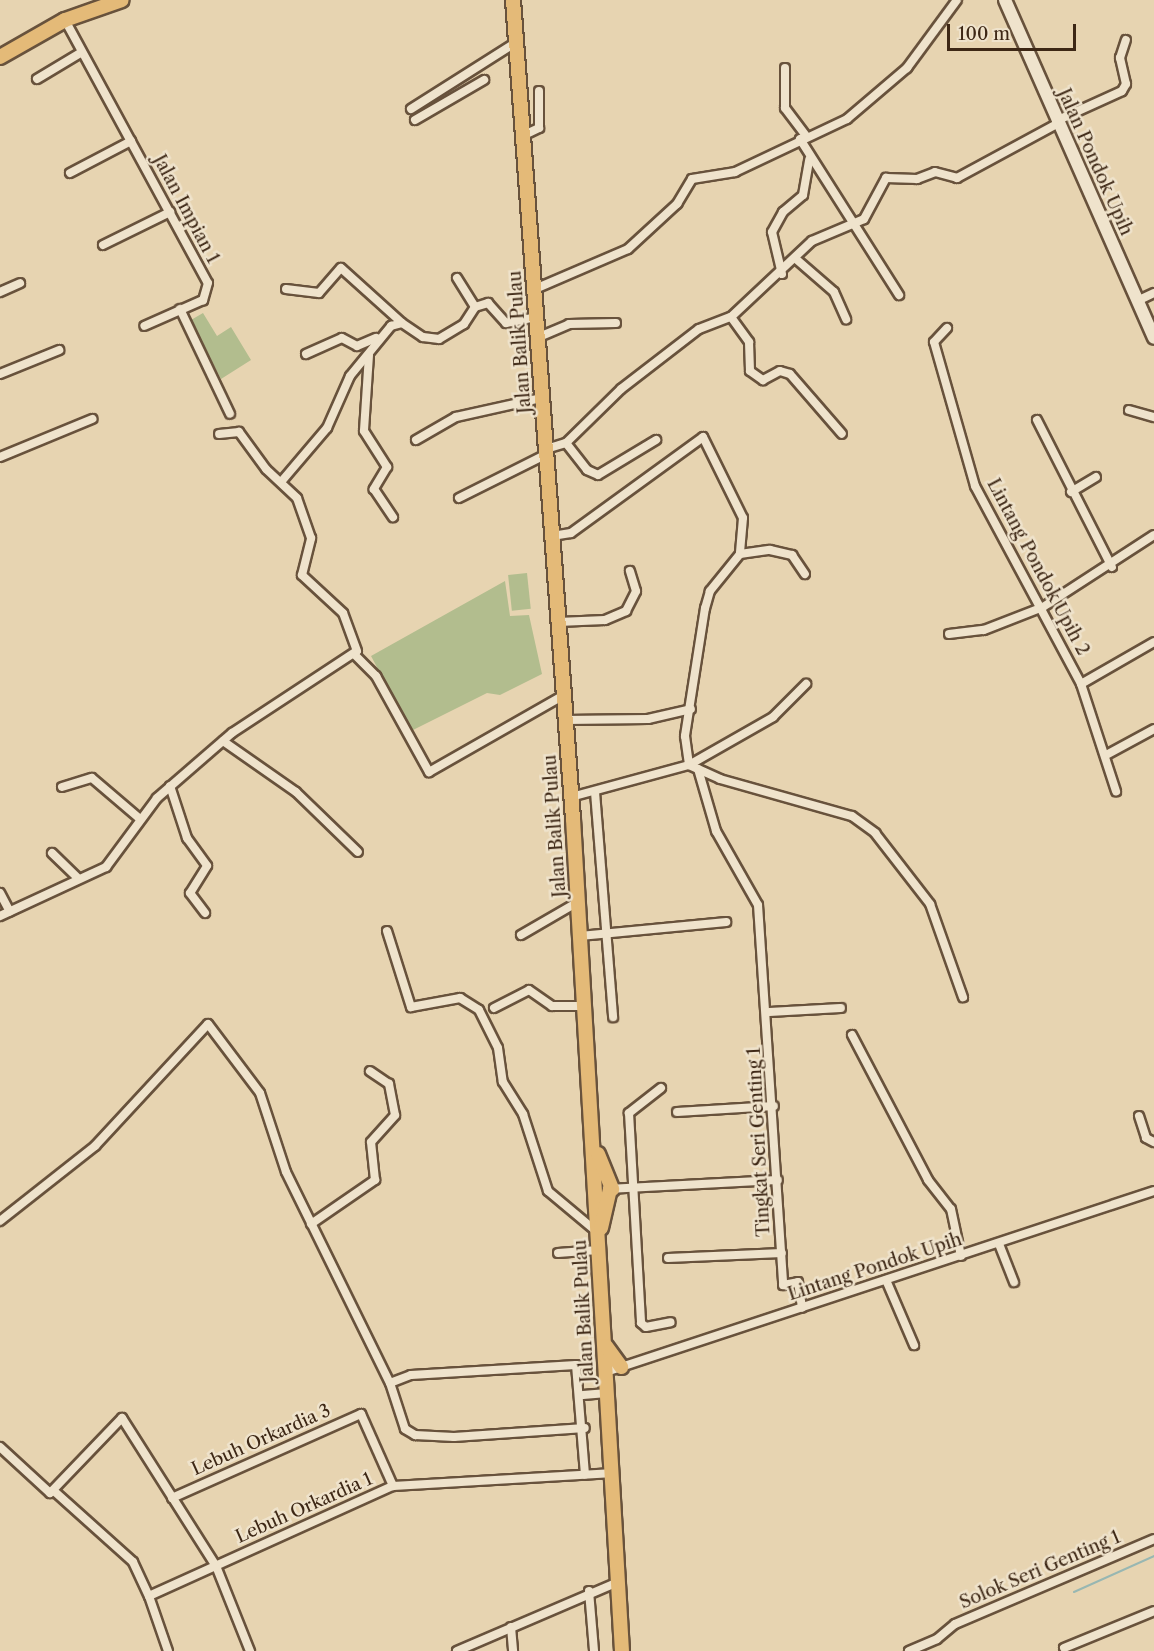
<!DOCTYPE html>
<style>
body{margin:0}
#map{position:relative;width:1154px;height:1651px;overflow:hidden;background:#e7d4b1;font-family:"Libre Caslon Text",serif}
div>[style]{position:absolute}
.green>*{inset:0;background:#b2bd8e;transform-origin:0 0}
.stream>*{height:2px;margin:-1px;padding:0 1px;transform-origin:1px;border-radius:1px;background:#98b7b2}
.roads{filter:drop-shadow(2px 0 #68523c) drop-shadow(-2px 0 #68523c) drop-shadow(0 2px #68523c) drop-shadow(0 -2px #68523c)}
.minor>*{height:8px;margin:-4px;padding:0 4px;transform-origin:4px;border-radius:4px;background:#efe3cc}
.secondary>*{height:12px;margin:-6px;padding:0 6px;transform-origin:6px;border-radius:6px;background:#efe3cc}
.primary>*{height:14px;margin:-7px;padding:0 7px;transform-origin:7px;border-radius:7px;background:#e4ba78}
span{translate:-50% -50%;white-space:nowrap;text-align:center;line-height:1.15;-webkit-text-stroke:5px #efe3cc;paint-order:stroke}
.street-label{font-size:18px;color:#3d2715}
.scale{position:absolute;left:947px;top:24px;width:129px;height:27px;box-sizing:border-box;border:3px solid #3d2715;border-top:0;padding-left:8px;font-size:18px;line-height:21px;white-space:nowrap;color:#3d2715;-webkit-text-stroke:4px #efe3cc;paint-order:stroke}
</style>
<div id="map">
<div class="green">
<i style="clip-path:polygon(203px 313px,217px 336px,231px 327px,251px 360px,221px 379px,191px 320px)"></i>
<i style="left:527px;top:573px;width:36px;height:19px;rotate:84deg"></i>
<i style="clip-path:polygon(505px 581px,510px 616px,529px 615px,542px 674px,500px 695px,487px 693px,411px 731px,371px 656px)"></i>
</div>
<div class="stream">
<i style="left:1074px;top:1592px;width:88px;rotate:-24.2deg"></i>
</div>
<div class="roads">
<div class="minor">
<i style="left:65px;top:20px;width:299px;rotate:61.5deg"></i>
<i style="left:208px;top:283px;width:18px;rotate:106deg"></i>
<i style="left:203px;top:300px;width:64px;rotate:156.2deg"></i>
<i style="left:785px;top:68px;width:40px;rotate:90deg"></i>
<i style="left:785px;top:108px;width:35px;rotate:53deg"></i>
<i style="left:37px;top:79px;width:52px;rotate:-31deg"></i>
<i style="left:411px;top:109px;width:123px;rotate:-32.4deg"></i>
<i style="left:415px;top:120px;width:80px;rotate:-30.1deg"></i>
<i style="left:1056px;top:121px;width:72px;rotate:-24.4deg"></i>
<i style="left:1122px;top:91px;width:8px;rotate:-60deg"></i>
<i style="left:1126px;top:84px;width:27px;rotate:-103deg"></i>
<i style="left:1120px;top:58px;width:19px;rotate:-72deg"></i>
<i style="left:522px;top:136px;width:19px;rotate:-25deg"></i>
<i style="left:539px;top:128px;width:37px;rotate:-90deg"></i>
<i style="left:800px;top:139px;width:185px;rotate:57.6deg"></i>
<i style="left:70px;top:173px;width:69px;rotate:-27.7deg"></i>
<i style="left:103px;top:245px;width:75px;rotate:-26.2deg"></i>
<i style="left:796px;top:259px;width:50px;rotate:41deg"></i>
<i style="left:834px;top:292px;width:30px;rotate:66deg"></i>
<i style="left:782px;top:274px;width:43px;rotate:-103.4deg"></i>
<i style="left:772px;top:232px;width:23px;rotate:-61deg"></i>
<i style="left:783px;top:212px;width:26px;rotate:-40deg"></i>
<i style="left:803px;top:195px;width:36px;rotate:-80deg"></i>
<i style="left:457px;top:278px;width:34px;rotate:58deg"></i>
<i style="left:286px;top:289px;width:33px;rotate:7deg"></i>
<i style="left:319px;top:293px;width:33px;rotate:-49deg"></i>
<i style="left:341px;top:268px;width:82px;rotate:42deg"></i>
<i style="left:535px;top:289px;width:101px;rotate:-23.3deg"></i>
<i style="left:628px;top:249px;width:67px;rotate:-42.6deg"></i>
<i style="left:677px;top:204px;width:29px;rotate:-59deg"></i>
<i style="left:692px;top:179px;width:44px;rotate:-9.2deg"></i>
<i style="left:735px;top:172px;width:124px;rotate:-25.3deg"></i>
<i style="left:847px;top:119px;width:79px;rotate:-40.4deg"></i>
<i style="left:907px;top:68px;width:84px;rotate:-53.7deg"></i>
<i style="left:0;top:292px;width:22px;rotate:-24deg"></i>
<i style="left:1137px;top:301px;width:19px;rotate:-25deg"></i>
<i style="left:180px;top:309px;width:116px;rotate:64.5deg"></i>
<i style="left:731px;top:317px;width:31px;rotate:54deg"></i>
<i style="left:749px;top:342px;width:29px;rotate:88deg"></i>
<i style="left:750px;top:371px;width:16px;rotate:35deg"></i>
<i style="left:763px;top:380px;width:19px;rotate:-28deg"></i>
<i style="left:780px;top:371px;width:10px;rotate:17deg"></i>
<i style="left:790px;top:374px;width:79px;rotate:49.1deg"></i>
<i style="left:947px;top:328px;width:19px;rotate:133deg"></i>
<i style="left:934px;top:342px;width:150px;rotate:74.1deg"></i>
<i style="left:975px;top:486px;width:225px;rotate:61.8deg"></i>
<i style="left:1081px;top:684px;width:113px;rotate:71.9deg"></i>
<i style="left:539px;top:337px;width:33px;rotate:-23deg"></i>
<i style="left:569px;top:324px;width:47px;rotate:-1.2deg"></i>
<i style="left:306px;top:354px;width:39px;rotate:-24deg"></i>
<i style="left:342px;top:338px;width:17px;rotate:28deg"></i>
<i style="left:357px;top:346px;width:21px;rotate:-23deg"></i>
<i style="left:369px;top:355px;width:76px;rotate:93.8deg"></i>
<i style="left:364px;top:431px;width:43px;rotate:57.4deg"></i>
<i style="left:387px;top:467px;width:26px;rotate:121deg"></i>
<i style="left:374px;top:489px;width:34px;rotate:56deg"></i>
<i style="left:0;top:374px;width:64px;rotate:-22.1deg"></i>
<i style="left:1129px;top:410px;width:26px;rotate:16deg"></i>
<i style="left:1037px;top:420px;width:165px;rotate:63deg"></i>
<i style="left:416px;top:440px;width:46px;rotate:-29.9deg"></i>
<i style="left:456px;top:417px;width:88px;rotate:-12.5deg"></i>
<i style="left:566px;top:443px;width:34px;rotate:52deg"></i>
<i style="left:587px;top:470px;width:12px;rotate:24deg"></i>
<i style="left:598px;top:475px;width:68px;rotate:-31.1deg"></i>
<i style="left:546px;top:449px;width:21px;rotate:-17deg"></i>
<i style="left:566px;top:443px;width:77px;rotate:-44.5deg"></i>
<i style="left:621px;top:389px;width:98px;rotate:-37.6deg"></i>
<i style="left:699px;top:329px;width:34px;rotate:-21deg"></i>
<i style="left:731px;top:317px;width:111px;rotate:-43.2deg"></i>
<i style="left:812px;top:241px;width:56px;rotate:-22.9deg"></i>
<i style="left:864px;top:219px;width:47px;rotate:-61.8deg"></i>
<i style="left:886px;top:178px;width:31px;rotate:2deg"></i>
<i style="left:917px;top:179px;width:19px;rotate:-21deg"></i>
<i style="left:935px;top:172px;width:23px;rotate:15deg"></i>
<i style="left:957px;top:178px;width:114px;rotate:-28.4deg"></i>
<i style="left:0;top:457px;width:100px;rotate:-22.4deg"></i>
<i style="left:281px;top:482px;width:71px;rotate:-49.6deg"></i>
<i style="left:327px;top:428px;width:57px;rotate:-66.1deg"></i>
<i style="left:350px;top:376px;width:65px;rotate:-50.6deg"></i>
<i style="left:391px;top:326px;width:11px;rotate:-15deg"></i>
<i style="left:402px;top:323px;width:25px;rotate:34deg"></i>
<i style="left:423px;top:337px;width:16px;rotate:7deg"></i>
<i style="left:439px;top:339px;width:29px;rotate:-31deg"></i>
<i style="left:464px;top:324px;width:20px;rotate:-57deg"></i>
<i style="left:475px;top:307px;width:14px;rotate:-17deg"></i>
<i style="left:488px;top:303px;width:27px;rotate:48deg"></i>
<i style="left:506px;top:323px;width:32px;rotate:-11deg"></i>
<i style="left:1071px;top:492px;width:29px;rotate:-31deg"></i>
<i style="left:459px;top:498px;width:98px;rotate:-26.6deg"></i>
<i style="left:552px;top:536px;width:19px;rotate:-9deg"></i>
<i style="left:571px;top:533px;width:163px;rotate:-36deg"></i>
<i style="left:703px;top:437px;width:90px;rotate:63.7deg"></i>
<i style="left:743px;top:518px;width:36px;rotate:95deg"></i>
<i style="left:740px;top:554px;width:48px;rotate:129deg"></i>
<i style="left:710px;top:591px;width:18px;rotate:106deg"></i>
<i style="left:705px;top:608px;width:130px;rotate:98.9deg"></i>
<i style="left:685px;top:736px;width:29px;rotate:82deg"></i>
<i style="left:689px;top:765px;width:97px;rotate:-29.7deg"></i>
<i style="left:773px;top:717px;width:47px;rotate:-45deg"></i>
<i style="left:740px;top:554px;width:30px;rotate:-8deg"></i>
<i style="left:770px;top:550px;width:23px;rotate:13deg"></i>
<i style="left:792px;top:555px;width:23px;rotate:56deg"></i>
<i style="left:558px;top:622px;width:47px;rotate:-2.4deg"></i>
<i style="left:605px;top:620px;width:23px;rotate:-23deg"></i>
<i style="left:626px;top:611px;width:22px;rotate:-63deg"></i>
<i style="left:636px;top:591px;width:21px;rotate:-107deg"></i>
<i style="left:949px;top:634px;width:35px;rotate:-7deg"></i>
<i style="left:984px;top:630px;width:63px;rotate:-21.3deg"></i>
<i style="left:1043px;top:607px;width:132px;rotate:-33deg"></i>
<i style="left:355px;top:655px;width:30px;rotate:45deg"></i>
<i style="left:376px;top:676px;width:110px;rotate:61.1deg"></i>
<i style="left:429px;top:772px;width:155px;rotate:-29.7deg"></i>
<i style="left:1081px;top:684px;width:84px;rotate:-29.9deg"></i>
<i style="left:565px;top:720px;width:83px;rotate:-0.7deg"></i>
<i style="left:648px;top:719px;width:44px;rotate:-13.1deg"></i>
<i style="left:223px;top:741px;width:89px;rotate:34.9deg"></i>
<i style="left:296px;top:792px;width:86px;rotate:44.1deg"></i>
<i style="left:1108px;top:754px;width:52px;rotate:-28.5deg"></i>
<i style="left:698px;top:769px;width:65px;rotate:73.8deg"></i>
<i style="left:716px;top:831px;width:85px;rotate:60.4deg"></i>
<i style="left:758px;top:905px;width:381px;rotate:86.2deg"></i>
<i style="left:783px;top:1285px;width:15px;rotate:-11deg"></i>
<i style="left:798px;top:1282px;width:26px;rotate:81deg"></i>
<i style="left:170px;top:786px;width:55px;rotate:71.9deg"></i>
<i style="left:187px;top:838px;width:34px;rotate:54deg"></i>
<i style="left:207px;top:866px;width:32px;rotate:122deg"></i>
<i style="left:190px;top:893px;width:25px;rotate:53deg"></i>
<i style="left:62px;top:787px;width:31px;rotate:-17deg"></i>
<i style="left:92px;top:778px;width:62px;rotate:40.4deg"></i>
<i style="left:595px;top:792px;width:226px;rotate:85.4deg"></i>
<i style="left:571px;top:797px;width:122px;rotate:-15.2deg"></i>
<i style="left:689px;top:765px;width:34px;rotate:24deg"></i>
<i style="left:720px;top:779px;width:137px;rotate:15.7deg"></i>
<i style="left:852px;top:816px;width:29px;rotate:36deg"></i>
<i style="left:875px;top:833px;width:90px;rotate:52.2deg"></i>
<i style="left:930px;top:904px;width:99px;rotate:70.5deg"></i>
<i style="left:52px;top:853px;width:35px;rotate:44deg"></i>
<i style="left:0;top:893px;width:21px;rotate:62deg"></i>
<i style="left:0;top:916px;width:117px;rotate:-24.8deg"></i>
<i style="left:106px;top:867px;width:86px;rotate:-53.5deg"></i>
<i style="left:157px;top:798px;width:99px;rotate:-40.9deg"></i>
<i style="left:232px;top:733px;width:149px;rotate:-33.3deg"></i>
<i style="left:357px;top:651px;width:40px;rotate:-110.2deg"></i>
<i style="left:343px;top:613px;width:56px;rotate:-137.2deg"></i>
<i style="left:302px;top:575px;width:38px;rotate:-76deg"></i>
<i style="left:311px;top:538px;width:42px;rotate:-109.3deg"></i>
<i style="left:297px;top:498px;width:42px;rotate:-136.9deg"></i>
<i style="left:266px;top:469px;width:46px;rotate:-126.1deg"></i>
<i style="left:239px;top:432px;width:20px;rotate:174deg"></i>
<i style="left:387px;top:931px;width:80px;rotate:72.5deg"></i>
<i style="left:411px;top:1007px;width:50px;rotate:-10.4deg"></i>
<i style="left:460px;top:998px;width:22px;rotate:32deg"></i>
<i style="left:479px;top:1010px;width:42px;rotate:63.4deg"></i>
<i style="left:498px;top:1048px;width:34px;rotate:82deg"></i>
<i style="left:503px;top:1082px;width:38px;rotate:58deg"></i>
<i style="left:523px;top:1114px;width:81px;rotate:72deg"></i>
<i style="left:548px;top:1191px;width:64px;rotate:39.9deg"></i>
<i style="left:521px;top:935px;width:66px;rotate:-30.1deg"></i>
<i style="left:580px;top:936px;width:147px;rotate:-5.5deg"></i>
<i style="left:494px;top:1008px;width:39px;rotate:-27deg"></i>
<i style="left:529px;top:990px;width:28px;rotate:35deg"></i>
<i style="left:552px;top:1006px;width:32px"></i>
<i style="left:769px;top:1012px;width:72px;rotate:-3.2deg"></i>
<i style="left:852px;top:1035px;width:164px;rotate:62.3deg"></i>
<i style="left:928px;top:1180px;width:37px;rotate:52deg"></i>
<i style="left:951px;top:1209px;width:48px;rotate:78deg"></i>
<i style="left:661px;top:1088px;width:41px;rotate:142deg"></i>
<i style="left:629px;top:1113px;width:210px;rotate:86.7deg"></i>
<i style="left:641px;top:1323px;width:6px;rotate:39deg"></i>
<i style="left:646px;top:1327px;width:25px;rotate:-11deg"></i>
<i style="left:677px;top:1112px;width:97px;rotate:-3.5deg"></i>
<i style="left:1139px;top:1116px;width:23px;rotate:72deg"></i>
<i style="left:1146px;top:1138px;width:9px;rotate:27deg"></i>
<i style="left:607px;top:1189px;width:171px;rotate:-3deg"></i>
<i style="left:0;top:1221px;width:121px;rotate:-38.3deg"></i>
<i style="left:95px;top:1146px;width:166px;rotate:-47.2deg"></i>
<i style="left:208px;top:1024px;width:86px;rotate:53deg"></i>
<i style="left:260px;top:1093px;width:83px;rotate:71.8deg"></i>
<i style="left:286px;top:1172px;width:235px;rotate:63.8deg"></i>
<i style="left:390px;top:1383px;width:48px;rotate:71.9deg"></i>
<i style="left:405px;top:1429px;width:12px;rotate:31deg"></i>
<i style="left:415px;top:1435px;width:39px;rotate:3deg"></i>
<i style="left:454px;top:1437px;width:131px;rotate:-3.9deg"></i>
<i style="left:311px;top:1224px;width:78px;rotate:-34.5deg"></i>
<i style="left:375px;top:1180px;width:38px;rotate:-96deg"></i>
<i style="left:371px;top:1142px;width:36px;rotate:-48deg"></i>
<i style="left:395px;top:1115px;width:32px;rotate:-101deg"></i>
<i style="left:389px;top:1084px;width:23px;rotate:-146deg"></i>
<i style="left:999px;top:1244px;width:41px;rotate:68.5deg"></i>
<i style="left:558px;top:1253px;width:40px;rotate:-4.3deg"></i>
<i style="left:668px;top:1258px;width:114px;rotate:-2.5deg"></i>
<i style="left:886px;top:1280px;width:71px;rotate:66.7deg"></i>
<i style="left:606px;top:1372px;width:577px;rotate:-18.28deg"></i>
<i style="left:390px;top:1383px;width:22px;rotate:-21deg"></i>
<i style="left:411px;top:1375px;width:165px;rotate:-3.5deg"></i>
<i style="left:576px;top:1365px;width:110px;rotate:85.3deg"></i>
<i style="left:583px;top:1395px;width:24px;rotate:-5deg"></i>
<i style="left:0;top:1447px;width:68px;rotate:42.6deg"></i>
<i style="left:50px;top:1493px;width:104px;rotate:-46.2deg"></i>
<i style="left:122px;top:1418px;width:175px;rotate:57.6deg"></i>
<i style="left:216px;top:1566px;width:92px;rotate:68.2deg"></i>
<i style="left:54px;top:1491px;width:106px;rotate:41.9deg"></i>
<i style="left:133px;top:1562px;width:38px;rotate:65deg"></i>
<i style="left:172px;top:1498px;width:207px;rotate:-24deg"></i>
<i style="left:361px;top:1414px;width:79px;rotate:66deg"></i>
<i style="left:589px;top:1591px;width:60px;rotate:85.2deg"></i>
<i style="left:511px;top:1627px;width:24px;rotate:85deg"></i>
<i style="left:1064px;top:1648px;width:97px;rotate:-22.3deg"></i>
<i style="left:168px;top:1651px;width:58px;rotate:-109.1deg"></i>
<i style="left:149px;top:1596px;width:268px;rotate:-24.3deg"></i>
<i style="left:393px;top:1486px;width:217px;rotate:-3.4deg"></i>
<i style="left:457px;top:1651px;width:173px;rotate:-23.2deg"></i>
<i style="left:909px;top:1651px;width:30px;rotate:-23deg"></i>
<i style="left:937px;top:1639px;width:23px;rotate:-40deg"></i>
<i style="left:955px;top:1624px;width:216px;rotate:-23.1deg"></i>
</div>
<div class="secondary">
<i style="left:1005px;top:0;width:369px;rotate:66.2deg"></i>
</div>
<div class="primary">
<i style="left:513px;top:0;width:821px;rotate:85.81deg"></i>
<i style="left:573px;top:819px;width:833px;rotate:86.63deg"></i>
<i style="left:0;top:57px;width:75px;rotate:-29.6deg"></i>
<i style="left:65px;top:20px;width:60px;rotate:-19.3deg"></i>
<i style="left:598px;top:1154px;width:38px;rotate:68deg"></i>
<i style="left:601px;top:1228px;width:40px;rotate:-77deg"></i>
<i style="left:606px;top:1346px;width:26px;rotate:54deg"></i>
</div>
</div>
<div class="street-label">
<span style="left:1095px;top:162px;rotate:66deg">Jalan Pondok Upih</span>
<span style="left:186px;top:209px;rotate:62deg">Jalan Impian 1</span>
<span style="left:520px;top:342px;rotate:-94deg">Jalan Balik Pulau</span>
<span style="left:1038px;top:567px;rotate:62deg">Lintang Pondok Upih 2</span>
<span style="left:555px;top:826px;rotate:-94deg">Jalan Balik Pulau</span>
<span style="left:759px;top:1142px;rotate:-93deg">Tingkat Seri Genting 1</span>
<span style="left:875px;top:1267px;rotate:-18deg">Lintang Pondok Upih</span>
<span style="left:584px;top:1311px;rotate:-93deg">Jalan Balik Pulau</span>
<span style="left:261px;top:1440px;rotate:-24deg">Lebuh Orkardia 3</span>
<span style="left:304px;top:1508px;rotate:-24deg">Lebuh Orkardia 1</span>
<span style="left:1040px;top:1570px;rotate:-23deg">Solok Seri Genting 1</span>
</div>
<div class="scale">100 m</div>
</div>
